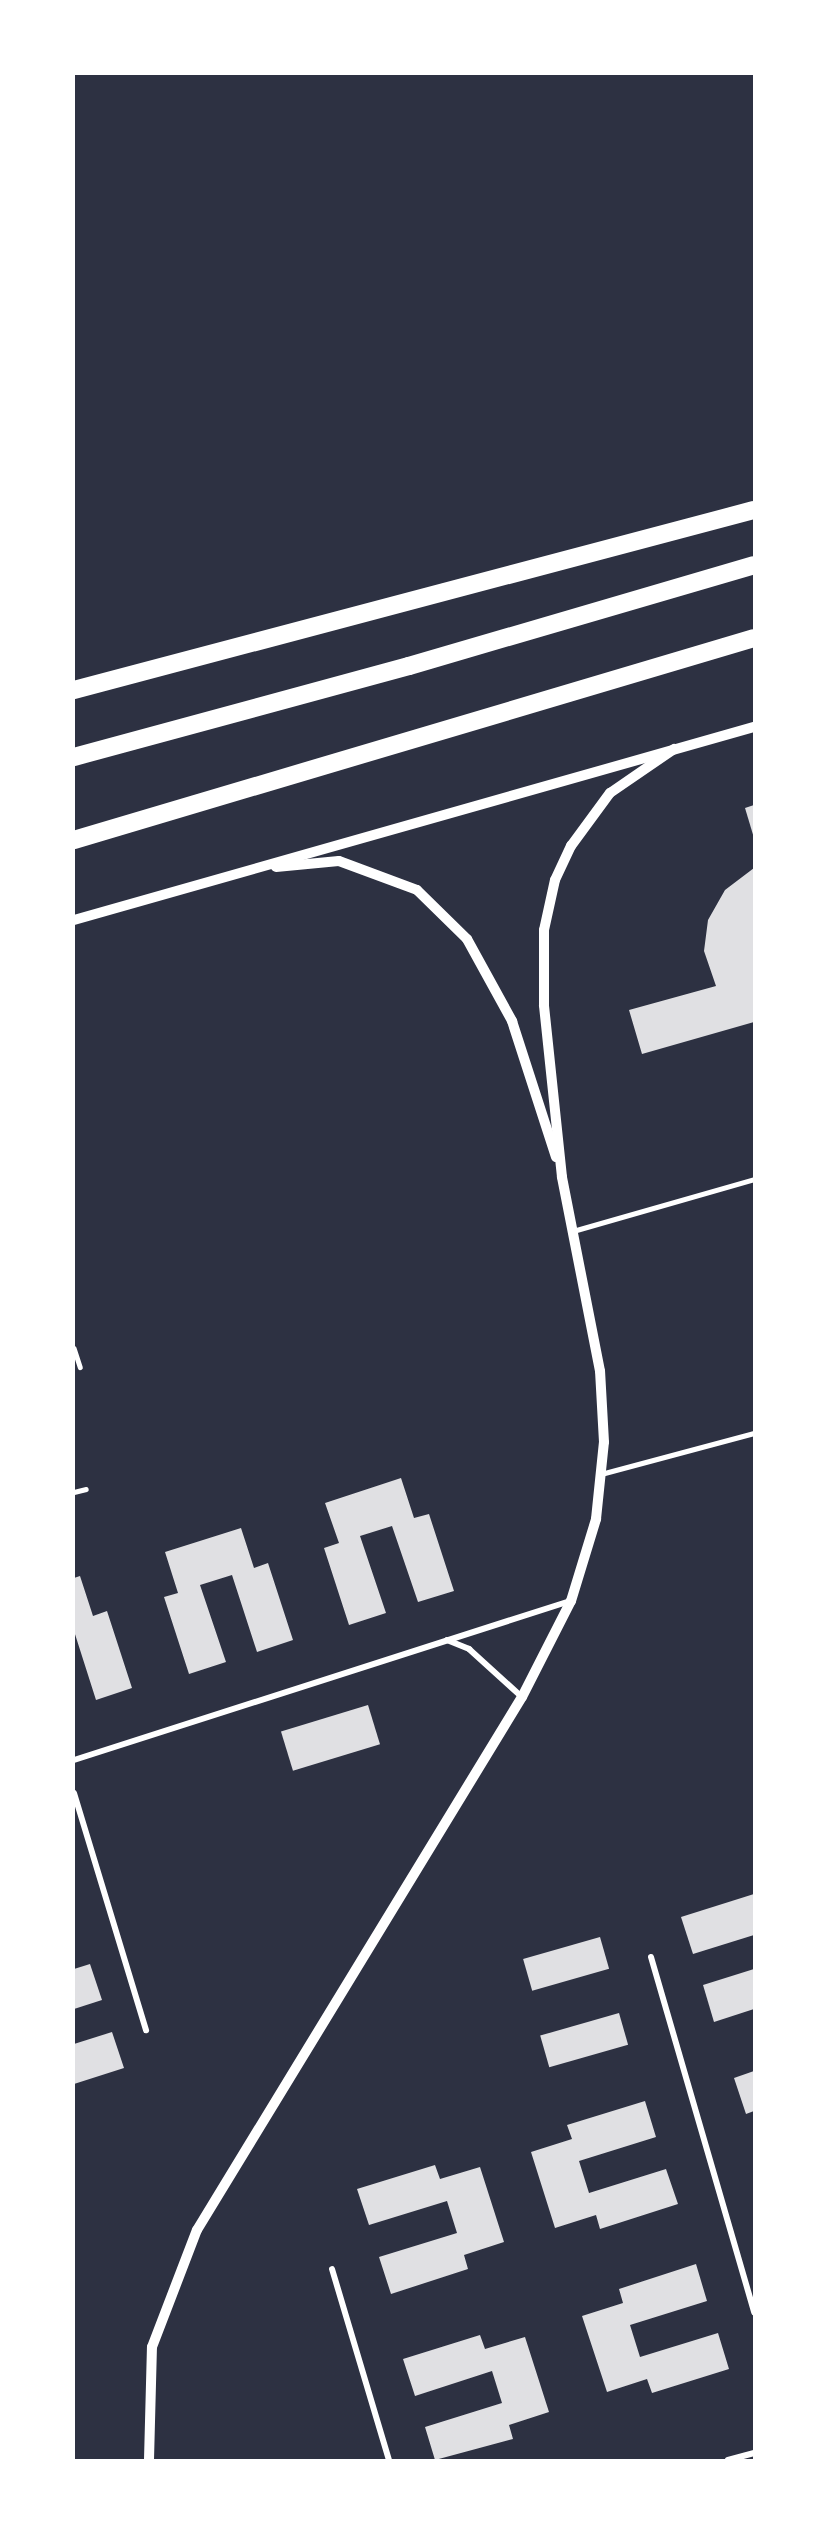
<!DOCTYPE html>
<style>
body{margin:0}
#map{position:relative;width:828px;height:2534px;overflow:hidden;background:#2d3142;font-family:Rubik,sans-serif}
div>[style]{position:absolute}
.building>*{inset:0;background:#e0e0e3;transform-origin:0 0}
.service>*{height:4.5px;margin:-2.25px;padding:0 2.25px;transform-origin:2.25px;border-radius:2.25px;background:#fff}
.minor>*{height:6px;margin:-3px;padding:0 3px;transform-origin:3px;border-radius:3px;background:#fff}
.tertiary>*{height:10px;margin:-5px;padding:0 5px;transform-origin:5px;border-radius:5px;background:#fff}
.motorway>*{height:18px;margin:-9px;padding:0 9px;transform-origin:9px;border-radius:9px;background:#fff}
span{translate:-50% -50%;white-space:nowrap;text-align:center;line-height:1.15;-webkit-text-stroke:6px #fff;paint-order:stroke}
.frame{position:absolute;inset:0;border:75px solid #fff;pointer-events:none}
</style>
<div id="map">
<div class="building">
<i style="clip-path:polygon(754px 805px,754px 838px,745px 808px)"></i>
<i style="clip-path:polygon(754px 868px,754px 1022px,642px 1054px,629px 1010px,716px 986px,704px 951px,708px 920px,725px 890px)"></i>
<i style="clip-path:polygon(401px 1478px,414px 1518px,429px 1514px,454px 1591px,418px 1602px,392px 1526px,360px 1536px,386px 1613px,349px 1625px,324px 1548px,339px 1543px,325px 1503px)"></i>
<i style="clip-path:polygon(241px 1528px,254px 1568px,268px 1563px,293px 1640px,257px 1652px,232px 1575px,200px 1585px,226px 1662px,189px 1674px,164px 1597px,178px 1593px,165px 1552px)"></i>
<i style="clip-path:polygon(80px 1576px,93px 1616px,107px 1611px,132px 1688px,96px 1700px,74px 1631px,74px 1578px)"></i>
<i style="left:368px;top:1705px;width:41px;height:91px;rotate:73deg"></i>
<i style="clip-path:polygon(754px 1894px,754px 1935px,693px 1954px,681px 1917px)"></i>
<i style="left:600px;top:1937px;width:33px;height:80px;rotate:74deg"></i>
<i style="clip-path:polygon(90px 1964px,102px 2000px,74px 2009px,74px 1969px)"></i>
<i style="clip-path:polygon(754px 1969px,754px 2009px,714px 2022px,703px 1985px)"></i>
<i style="left:619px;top:2013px;width:33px;height:82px;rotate:74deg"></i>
<i style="clip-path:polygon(112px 2032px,124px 2068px,74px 2084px,74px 2044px)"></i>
<i style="clip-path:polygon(754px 2071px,754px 2111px,746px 2114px,734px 2078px)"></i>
<i style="clip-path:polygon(645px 2101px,656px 2137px,579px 2161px,589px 2193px,666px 2169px,678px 2204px,600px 2229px,596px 2215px,555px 2228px,531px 2152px,572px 2139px,567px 2125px)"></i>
<i style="clip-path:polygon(435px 2165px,440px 2179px,480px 2167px,504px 2242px,464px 2255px,468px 2269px,391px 2294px,379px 2257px,457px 2233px,447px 2201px,369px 2225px,357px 2189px)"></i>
<i style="clip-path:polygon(696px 2264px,707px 2301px,630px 2325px,640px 2357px,718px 2333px,729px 2369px,652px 2393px,647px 2379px,607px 2392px,582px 2316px,623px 2303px,619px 2289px)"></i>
<i style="clip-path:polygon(480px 2335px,485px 2349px,525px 2337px,549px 2412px,509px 2425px,513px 2439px,435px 2460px,425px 2427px,502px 2403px,492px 2371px,415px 2396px,403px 2359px)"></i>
</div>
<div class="service">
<i style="left:573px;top:1231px;width:188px;rotate:-16deg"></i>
<i style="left:74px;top:1348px;width:20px;rotate:72deg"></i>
<i style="left:601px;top:1474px;width:158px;rotate:-15deg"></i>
<i style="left:74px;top:1492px;width:12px;rotate:-14deg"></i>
</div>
<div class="minor">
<i style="left:447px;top:1640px;width:24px;rotate:22deg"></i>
<i style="left:469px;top:1649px;width:72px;rotate:42.2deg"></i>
<i style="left:74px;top:1760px;width:521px;rotate:-17.77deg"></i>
<i style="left:74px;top:1793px;width:248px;rotate:73.1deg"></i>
<i style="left:651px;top:1957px;width:370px;rotate:73.8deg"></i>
<i style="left:332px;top:2269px;width:199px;rotate:73.4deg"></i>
<i style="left:728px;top:2460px;width:27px;rotate:-15deg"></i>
</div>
<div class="tertiary">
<i style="left:276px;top:867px;width:63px;rotate:-5.4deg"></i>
<i style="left:339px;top:861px;width:83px;rotate:20.4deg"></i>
<i style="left:417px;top:890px;width:70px;rotate:44.4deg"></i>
<i style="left:467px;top:939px;width:94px;rotate:61.2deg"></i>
<i style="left:512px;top:1021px;width:143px;rotate:72.1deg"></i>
<i style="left:74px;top:920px;width:707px;rotate:-15.85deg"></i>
<i style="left:149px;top:2460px;width:113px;rotate:-88.5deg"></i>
<i style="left:152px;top:2347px;width:125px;rotate:-69deg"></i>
<i style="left:197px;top:2230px;width:624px;rotate:-58.63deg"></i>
<i style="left:522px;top:1697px;width:108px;rotate:-63deg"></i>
<i style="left:571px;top:1601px;width:86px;rotate:-73deg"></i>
<i style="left:596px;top:1519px;width:77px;rotate:-84.1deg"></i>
<i style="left:604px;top:1442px;width:71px;rotate:-93.2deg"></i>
<i style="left:600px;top:1371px;width:198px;rotate:-101.1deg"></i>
<i style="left:562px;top:1177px;width:173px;rotate:-96deg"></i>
<i style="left:544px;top:1005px;width:75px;rotate:-90deg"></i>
<i style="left:544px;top:930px;width:51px;rotate:-77.6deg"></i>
<i style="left:555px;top:880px;width:38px;rotate:-65deg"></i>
<i style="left:571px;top:846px;width:66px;rotate:-53.7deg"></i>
<i style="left:610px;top:793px;width:78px;rotate:-34.5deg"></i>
</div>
<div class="motorway">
<i style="left:74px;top:690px;width:703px;rotate:-14.83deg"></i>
<i style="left:74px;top:757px;width:347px;rotate:-15.2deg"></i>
<i style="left:409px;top:666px;width:359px;rotate:-16.3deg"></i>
<i style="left:74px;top:840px;width:709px;rotate:-16.54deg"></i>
</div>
<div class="frame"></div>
</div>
